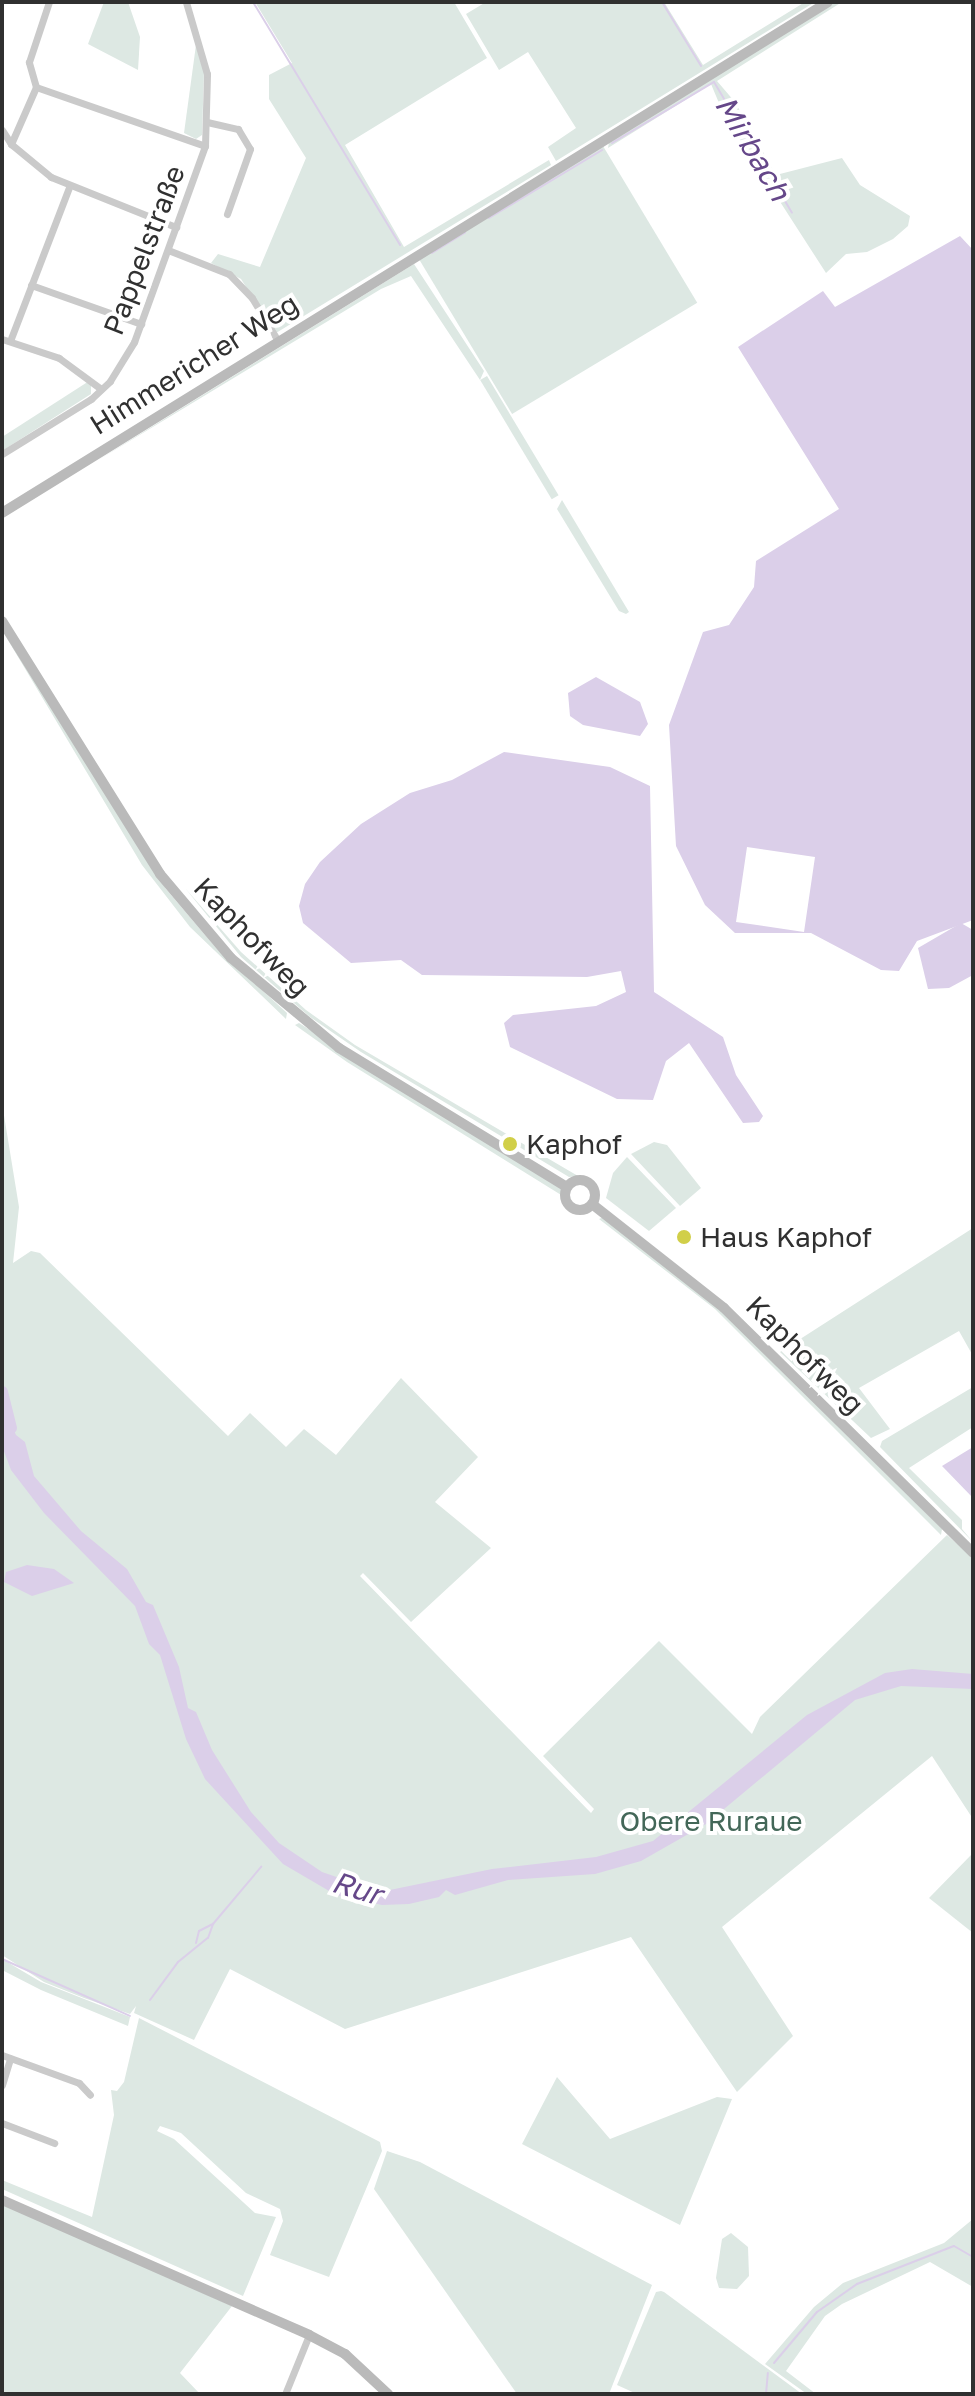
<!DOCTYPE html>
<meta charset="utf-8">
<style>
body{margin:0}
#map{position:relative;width:975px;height:2396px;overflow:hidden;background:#fff;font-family:"Golos Text",sans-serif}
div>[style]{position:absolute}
.green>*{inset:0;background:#dde8e3;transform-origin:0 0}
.water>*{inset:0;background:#dbcfe9}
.stream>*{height:2px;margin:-1px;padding:0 1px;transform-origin:1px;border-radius:1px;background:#dbcfe9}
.river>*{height:12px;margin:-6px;padding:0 6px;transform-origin:6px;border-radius:6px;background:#dbcfe9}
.street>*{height:7px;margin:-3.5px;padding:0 3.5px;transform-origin:3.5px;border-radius:3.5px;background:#cacaca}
.secondary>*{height:10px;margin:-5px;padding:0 5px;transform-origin:5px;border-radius:5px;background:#bababa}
.secondary>.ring{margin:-5px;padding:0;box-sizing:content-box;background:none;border:10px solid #bababa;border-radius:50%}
.dots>*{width:22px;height:22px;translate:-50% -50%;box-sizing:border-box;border:4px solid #fff;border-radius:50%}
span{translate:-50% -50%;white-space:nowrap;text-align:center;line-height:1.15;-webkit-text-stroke:8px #fff;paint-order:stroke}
.street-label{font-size:28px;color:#303030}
.poi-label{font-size:28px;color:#303030}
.left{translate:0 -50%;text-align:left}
.park-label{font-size:28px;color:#436758}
.water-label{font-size:30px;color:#654789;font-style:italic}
.frame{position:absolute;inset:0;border:4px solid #303030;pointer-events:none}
</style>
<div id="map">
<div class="green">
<i style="clip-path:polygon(104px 2px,128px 2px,140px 37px,138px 70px,88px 44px)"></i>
<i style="clip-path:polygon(255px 2px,454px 2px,487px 58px,345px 145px,404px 247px,549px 160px,551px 165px,276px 333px,241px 279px,211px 263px,218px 254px,260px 267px,306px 158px,269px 99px,269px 75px,292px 63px)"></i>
<i style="clip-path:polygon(486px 2px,664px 2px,703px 65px,805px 2px,815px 2px,556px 161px,548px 147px,576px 128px,528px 52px,499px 70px,466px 14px)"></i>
<i style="clip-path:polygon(834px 2px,842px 2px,717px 81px,735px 102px,776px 175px,842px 158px,860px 185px,910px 216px,908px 226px,893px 239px,867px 252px,846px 254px,826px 273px,724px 115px,711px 84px,608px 148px,609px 142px)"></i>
<i style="clip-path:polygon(196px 45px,204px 71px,202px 135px,196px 139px,184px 133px)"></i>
<i style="left:603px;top:146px;width:183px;height:216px;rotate:59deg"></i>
<i style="clip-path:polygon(414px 264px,484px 371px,480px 380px,411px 276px,381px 289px,95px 462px)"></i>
<i style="left:487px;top:376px;width:139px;height:8px;rotate:59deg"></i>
<i style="clip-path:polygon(86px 383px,91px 383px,91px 394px,2px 451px,2px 437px)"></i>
<i style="clip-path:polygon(562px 500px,629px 612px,626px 614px,619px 611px,557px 509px)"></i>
<i style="clip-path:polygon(2px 630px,166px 889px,217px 949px,287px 1013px,286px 1019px,190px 927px,142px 865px)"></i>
<i style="clip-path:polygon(185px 888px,241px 952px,306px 1010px,355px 1045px,578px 1176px,569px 1177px,361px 1052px,310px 1017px,241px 957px)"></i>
<i style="clip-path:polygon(299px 1023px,566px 1191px,566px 1198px,347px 1062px,295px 1025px)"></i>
<i style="clip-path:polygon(2px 1103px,19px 1207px,13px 1263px,31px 1251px,40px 1253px,228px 1436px,250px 1413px,286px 1447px,304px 1429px,336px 1455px,401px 1378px,478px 1457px,435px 1502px,491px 1548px,411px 1622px,363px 1573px,360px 1576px,591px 1813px,594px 1809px,543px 1756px,659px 1641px,752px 1734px,760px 1717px,947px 1535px,973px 1558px,973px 1819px,932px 1756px,722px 1927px,793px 2036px,737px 2092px,631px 1937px,345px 2029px,230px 1969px,194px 2040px,134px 2013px,136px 2006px,130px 2014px,84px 1998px,44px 1982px,2px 1955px)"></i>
<i style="clip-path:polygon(654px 1142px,667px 1145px,701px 1188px,680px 1206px,631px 1154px)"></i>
<i style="clip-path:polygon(627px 1157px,676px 1208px,649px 1231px,606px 1198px,613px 1173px)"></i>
<i style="clip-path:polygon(604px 1217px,723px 1312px,942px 1529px,941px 1535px,715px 1309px,599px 1219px)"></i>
<i style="clip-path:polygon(973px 1228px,973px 1356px,959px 1331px,859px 1388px,890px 1429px,871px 1438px,780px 1352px)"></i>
<i style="clip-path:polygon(973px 1387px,973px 1427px,909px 1468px,962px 1520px,962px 1529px,973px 1542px,880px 1447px,882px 1441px)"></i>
<i style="clip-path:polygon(973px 1853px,973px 1933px,929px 1898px)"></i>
<i style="clip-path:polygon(2px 1959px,41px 1982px,130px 2017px,128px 2026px,41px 1990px,2px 1970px)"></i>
<i style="clip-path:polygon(139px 2018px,380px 2142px,382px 2151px,329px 2277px,270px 2255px,283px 2221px,280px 2209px,246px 2193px,181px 2133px,160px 2126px,157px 2131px,174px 2139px,255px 2213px,276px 2217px,243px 2296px,2px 2189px,2px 2180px,92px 2217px,114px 2115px,111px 2090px,117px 2091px,124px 2082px)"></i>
<i style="clip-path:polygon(557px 2077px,610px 2139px,717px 2097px,732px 2099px,680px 2225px,522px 2144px)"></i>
<i style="clip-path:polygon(387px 2151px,420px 2162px,652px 2285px,609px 2394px,517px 2394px,374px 2189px)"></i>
<i style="clip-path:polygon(2px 2203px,232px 2306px,180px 2373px,200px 2394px,2px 2394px)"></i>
<i style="clip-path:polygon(973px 2219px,973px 2287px,930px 2262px,842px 2304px,825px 2316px,786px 2371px,816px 2394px,807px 2394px,765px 2364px,814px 2307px,843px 2283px,944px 2243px)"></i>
<i style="clip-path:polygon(731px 2233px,748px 2247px,749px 2276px,737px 2289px,719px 2288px,716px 2278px,722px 2239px)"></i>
<i style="clip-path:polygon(661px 2291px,664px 2292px,802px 2394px,637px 2394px,617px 2385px,656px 2292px)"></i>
</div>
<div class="water">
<i style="clip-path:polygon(evenodd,960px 236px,973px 250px,973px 920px,917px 941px,899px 971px,881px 970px,811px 933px,735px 933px,705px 905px,676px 846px,669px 725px,703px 632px,729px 625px,754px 587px,756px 561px,839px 509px,738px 347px,823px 291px,835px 307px,960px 236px,747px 847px,815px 857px,804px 932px,736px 922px,747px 847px)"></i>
<i style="clip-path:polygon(596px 677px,640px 702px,648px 724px,640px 736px,583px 725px,570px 716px,568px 693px)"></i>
<i style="clip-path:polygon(504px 752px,610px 767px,650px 786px,654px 992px,723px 1037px,736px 1075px,763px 1116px,759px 1122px,743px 1123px,689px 1043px,666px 1061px,653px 1100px,617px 1099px,510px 1047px,504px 1023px,513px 1015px,596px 1006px,626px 992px,621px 971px,587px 977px,422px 975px,401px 960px,351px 963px,303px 923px,299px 906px,305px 884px,320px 862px,361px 824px,410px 793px,452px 780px)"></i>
<i style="clip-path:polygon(961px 923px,973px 930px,973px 975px,949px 988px,928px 989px,918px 948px)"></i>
<i style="clip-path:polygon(2px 1401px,16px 1435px,25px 1442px,34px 1476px,81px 1531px,127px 1569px,146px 1602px,153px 1605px,179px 1667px,188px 1708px,196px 1712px,212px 1750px,251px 1812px,279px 1843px,322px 1872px,380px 1892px,492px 1869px,596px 1857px,653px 1841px,807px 1715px,885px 1673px,912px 1669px,973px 1674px,973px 1689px,901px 1686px,855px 1700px,706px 1824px,641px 1861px,595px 1874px,508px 1880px,455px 1895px,446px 1890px,439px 1897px,409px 1904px,382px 1905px,336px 1895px,283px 1864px,205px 1779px,186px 1739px,160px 1655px,149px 1644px,135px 1606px,44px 1513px,11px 1470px,2px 1446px)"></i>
<i style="clip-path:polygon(973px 1447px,973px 1498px,942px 1466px)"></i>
<i style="clip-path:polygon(27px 1565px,54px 1569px,74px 1583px,32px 1596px,4px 1582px,6px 1572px)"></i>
</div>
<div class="stream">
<i style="left:253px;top:2px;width:284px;rotate:58.8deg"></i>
<i style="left:662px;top:2px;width:75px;rotate:58.6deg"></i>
<i style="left:612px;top:143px;width:119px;rotate:-30.9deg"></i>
<i style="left:714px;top:82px;width:152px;rotate:59.2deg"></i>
<i style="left:489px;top:218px;width:132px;rotate:-31deg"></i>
<i style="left:432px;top:253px;width:39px;rotate:-32deg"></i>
<i style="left:196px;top:1943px;width:12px;rotate:-76deg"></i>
<i style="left:199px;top:1931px;width:16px;rotate:-27deg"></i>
<i style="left:2px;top:1959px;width:140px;rotate:24deg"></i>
<i style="left:150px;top:2000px;width:47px;rotate:-53.6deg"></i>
<i style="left:178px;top:1962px;width:38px;rotate:-39deg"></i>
<i style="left:208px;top:1938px;width:15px;rotate:-70deg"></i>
<i style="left:213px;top:1924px;width:75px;rotate:-49.9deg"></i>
<i style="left:774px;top:2363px;width:67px;rotate:-49.9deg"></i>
<i style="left:817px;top:2312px;width:49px;rotate:-35deg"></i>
<i style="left:857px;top:2284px;width:104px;rotate:-21.4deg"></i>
<i style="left:954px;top:2246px;width:22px;rotate:30deg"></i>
<i style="left:766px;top:2394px;width:21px;rotate:-85deg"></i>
</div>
<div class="river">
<i style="left:2px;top:1392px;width:37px;rotate:76deg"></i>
</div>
<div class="street">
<i style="left:36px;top:87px;width:179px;rotate:19.2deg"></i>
<i style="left:207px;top:122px;width:32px;rotate:13deg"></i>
<i style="left:238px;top:129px;width:23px;rotate:59deg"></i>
<i style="left:250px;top:149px;width:69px;rotate:109.5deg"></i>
<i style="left:2px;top:130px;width:17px;rotate:57deg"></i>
<i style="left:11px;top:144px;width:52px;rotate:39.5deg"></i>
<i style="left:51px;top:177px;width:135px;rotate:21.8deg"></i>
<i style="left:11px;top:144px;width:62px;rotate:-66.3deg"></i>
<i style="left:36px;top:87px;width:26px;rotate:-106deg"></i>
<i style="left:29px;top:62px;width:63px;rotate:-71.6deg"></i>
<i style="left:168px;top:250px;width:66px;rotate:21.5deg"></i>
<i style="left:229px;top:274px;width:33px;rotate:46deg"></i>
<i style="left:252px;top:298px;width:50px;rotate:58.8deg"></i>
<i style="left:31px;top:285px;width:117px;rotate:19.5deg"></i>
<i style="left:2px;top:339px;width:60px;rotate:18.4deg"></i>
<i style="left:59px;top:358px;width:52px;rotate:36.4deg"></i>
<i style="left:10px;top:341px;width:165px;rotate:-69deg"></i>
<i style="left:2px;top:454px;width:105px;rotate:-31.7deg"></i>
<i style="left:91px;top:399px;width:26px;rotate:-43deg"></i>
<i style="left:110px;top:381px;width:46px;rotate:-58.4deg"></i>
<i style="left:134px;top:342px;width:208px;rotate:-70.1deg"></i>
<i style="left:205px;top:146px;width:72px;rotate:-88.4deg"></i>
<i style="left:207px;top:74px;width:75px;rotate:-106.3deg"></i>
<i style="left:2px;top:2055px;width:82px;rotate:20deg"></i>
<i style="left:79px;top:2083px;width:16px;rotate:47deg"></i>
<i style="left:2px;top:2085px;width:28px;rotate:-73deg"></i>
<i style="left:2px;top:2123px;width:56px;rotate:21deg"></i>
<i style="left:285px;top:2394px;width:64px;rotate:-67.9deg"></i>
</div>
<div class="secondary">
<i style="left:2px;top:513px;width:971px;rotate:-31.74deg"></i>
<i style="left:2px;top:621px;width:298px;rotate:58deg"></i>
<i style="left:160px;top:874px;width:110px;rotate:49.8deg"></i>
<i style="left:231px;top:958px;width:141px;rotate:39.8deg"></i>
<i style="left:339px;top:1048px;width:267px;rotate:31.4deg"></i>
<i class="ring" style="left:565px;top:1180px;width:20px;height:20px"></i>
<i style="left:592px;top:1204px;width:168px;rotate:38.2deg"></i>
<i style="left:724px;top:1308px;width:349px;rotate:44.5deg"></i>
<i style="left:2px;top:2200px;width:335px;rotate:23.7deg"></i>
<i style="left:309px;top:2335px;width:41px;rotate:27.8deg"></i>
<i style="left:345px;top:2354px;width:59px;rotate:42.9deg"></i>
</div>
<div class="dots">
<i style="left:510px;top:1144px;background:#d1cf49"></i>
<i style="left:684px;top:1237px;background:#d1cf49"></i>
</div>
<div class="street-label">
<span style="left:144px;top:250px;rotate:-69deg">Pappelstraße</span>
<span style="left:194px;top:364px;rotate:-32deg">Himmericher Weg</span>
<span style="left:252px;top:937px;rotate:46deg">Kaphofweg</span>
<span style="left:805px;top:1355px;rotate:45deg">Kaphofweg</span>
</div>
<div class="poi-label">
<span class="left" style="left:526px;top:1144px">Kaphof</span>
<span class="left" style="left:700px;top:1237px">Haus Kaphof</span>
</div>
<div class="park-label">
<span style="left:711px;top:1821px">Obere Ruraue</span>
</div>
<div class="water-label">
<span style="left:753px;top:148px;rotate:59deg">Mirbach</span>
<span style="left:357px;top:1888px;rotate:17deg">Rur</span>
</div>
<div class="frame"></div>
</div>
